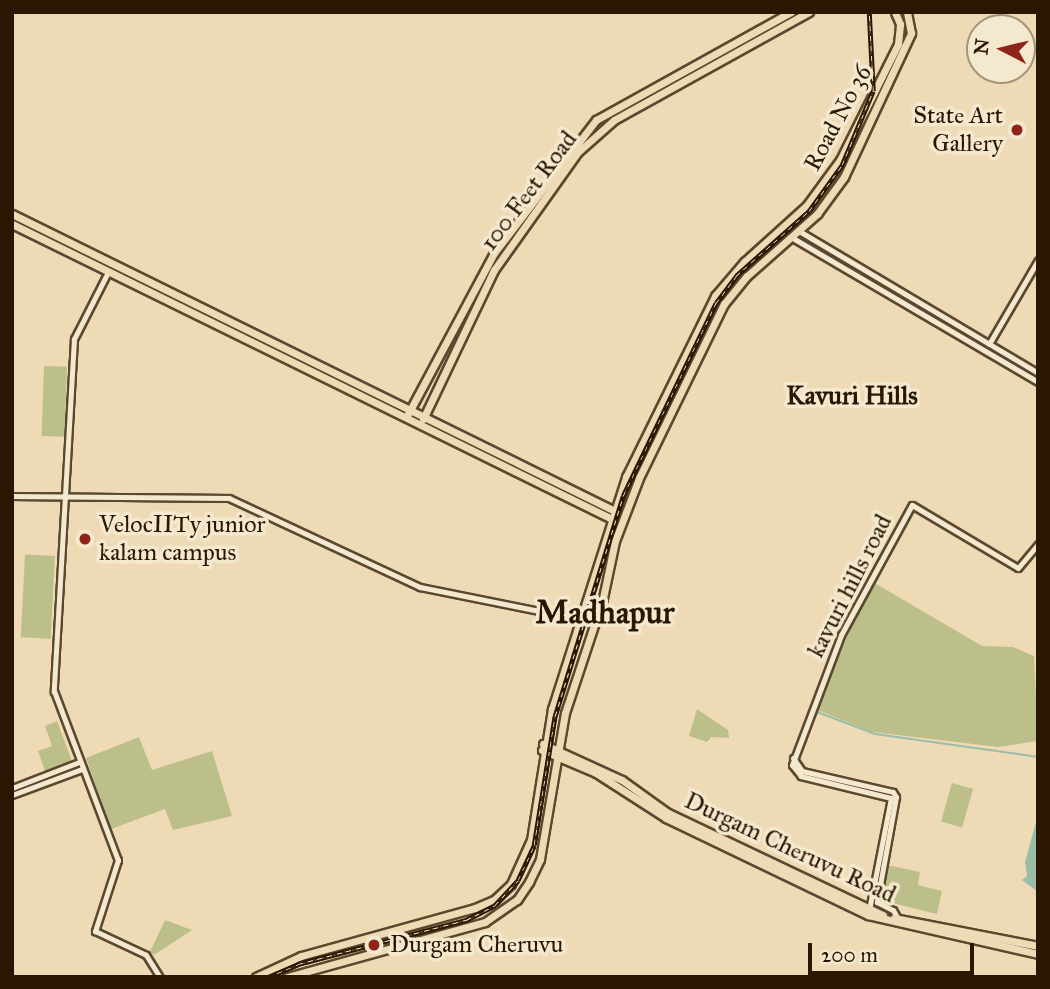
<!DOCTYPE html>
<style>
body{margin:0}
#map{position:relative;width:1050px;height:989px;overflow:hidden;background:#eedbb5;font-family:"IM FELL Great Primer",serif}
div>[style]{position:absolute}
.green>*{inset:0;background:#bdbf8a;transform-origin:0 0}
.water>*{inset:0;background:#9abca9}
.stream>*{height:2px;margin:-1px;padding:0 1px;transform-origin:1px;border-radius:1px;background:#9abca9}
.roads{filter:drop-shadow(2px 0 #5a482f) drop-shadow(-2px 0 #5a482f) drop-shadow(0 2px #5a482f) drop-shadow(0 -2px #5a482f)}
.minor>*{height:5px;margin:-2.5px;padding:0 2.5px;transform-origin:2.5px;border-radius:2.5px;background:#f4e8cf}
.major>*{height:7px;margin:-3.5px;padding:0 3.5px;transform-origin:3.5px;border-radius:3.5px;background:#eedbb5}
.rail>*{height:4.5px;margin-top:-2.25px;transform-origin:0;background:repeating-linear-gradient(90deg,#f4e8cf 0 5px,#291702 0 10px);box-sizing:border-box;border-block:2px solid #291702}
.dots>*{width:19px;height:19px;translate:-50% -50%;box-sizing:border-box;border:4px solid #f4e8cf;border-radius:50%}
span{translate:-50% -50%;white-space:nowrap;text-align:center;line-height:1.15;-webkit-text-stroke:7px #f4e8cf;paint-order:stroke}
.poi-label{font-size:24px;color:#291702}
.right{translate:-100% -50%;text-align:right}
.left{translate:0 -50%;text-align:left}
.street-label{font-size:24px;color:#291702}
.neighbourhood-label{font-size:26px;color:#291702;font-weight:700}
.district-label{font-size:32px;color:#291702;font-weight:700}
.frame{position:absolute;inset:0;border:14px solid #291702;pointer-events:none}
.north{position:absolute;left:966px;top:14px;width:70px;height:70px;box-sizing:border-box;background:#f4e8cf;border:2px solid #a3947d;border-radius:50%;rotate:277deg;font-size:19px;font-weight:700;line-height:28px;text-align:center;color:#291702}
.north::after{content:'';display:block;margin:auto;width:24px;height:32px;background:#8f2418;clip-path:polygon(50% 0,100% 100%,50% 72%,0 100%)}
.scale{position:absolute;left:808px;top:943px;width:166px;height:32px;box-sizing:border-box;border:4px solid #291702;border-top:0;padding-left:9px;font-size:21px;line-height:24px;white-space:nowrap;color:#291702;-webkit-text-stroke:5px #f4e8cf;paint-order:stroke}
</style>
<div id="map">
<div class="green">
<i style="left:44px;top:366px;width:23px;height:70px;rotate:2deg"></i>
<i style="left:55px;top:556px;width:83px;height:30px;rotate:93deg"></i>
<i style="clip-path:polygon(873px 582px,982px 646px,1013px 647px,1034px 656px,1038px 741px,998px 747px,872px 732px,817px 710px,827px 679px)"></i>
<i style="clip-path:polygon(697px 709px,728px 730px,729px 738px,711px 737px,707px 742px,689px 736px)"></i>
<i style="clip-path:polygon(57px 721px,73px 764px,46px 774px,38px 751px,52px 746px,45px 726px)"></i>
<i style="clip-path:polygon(139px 737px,152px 770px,212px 751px,232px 816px,173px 830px,165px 809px,111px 829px,86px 758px)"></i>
<i style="left:952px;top:783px;width:22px;height:40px;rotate:16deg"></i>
<i style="clip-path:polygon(887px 865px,920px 872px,918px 885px,942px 891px,937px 914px,880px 900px)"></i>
<i style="clip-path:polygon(165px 920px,192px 930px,154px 955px,150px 952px)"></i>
</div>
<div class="water">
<i style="clip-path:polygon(1038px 815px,1038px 892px,1022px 880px,1027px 876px,1025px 862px)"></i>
</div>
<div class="stream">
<i style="left:817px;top:712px;width:62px;rotate:20.8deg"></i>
<i style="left:875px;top:734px;width:165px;rotate:8deg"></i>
</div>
<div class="roads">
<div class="minor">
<i style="left:799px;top:231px;width:278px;rotate:30.7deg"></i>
<i style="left:791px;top:237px;width:286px;rotate:30.4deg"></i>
<i style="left:108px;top:272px;width:75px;rotate:116.9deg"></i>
<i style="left:74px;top:339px;width:353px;rotate:93.3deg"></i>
<i style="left:54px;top:691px;width:181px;rotate:69.3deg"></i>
<i style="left:118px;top:860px;width:75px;rotate:107.9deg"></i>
<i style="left:95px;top:931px;width:56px;rotate:25.2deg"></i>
<i style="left:146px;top:955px;width:26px;rotate:58deg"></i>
<i style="left:989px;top:344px;width:97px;rotate:-59.7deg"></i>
<i style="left:12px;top:496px;width:217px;rotate:0.5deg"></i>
<i style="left:229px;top:498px;width:211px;rotate:25deg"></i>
<i style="left:420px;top:587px;width:166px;rotate:11.4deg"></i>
<i style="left:793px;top:758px;width:16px;rotate:55deg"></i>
<i style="left:802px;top:771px;width:93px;rotate:13deg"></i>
<i style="left:893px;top:792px;width:6px;rotate:59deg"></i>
<i style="left:896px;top:797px;width:107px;rotate:100.3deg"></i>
<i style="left:877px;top:902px;width:18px;rotate:27deg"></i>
<i style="left:893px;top:910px;width:10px;rotate:61deg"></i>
<i style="left:12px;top:788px;width:72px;rotate:-21.2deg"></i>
<i style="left:12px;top:795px;width:75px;rotate:-20.4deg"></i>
<i style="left:869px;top:910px;width:114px;rotate:-78.9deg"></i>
<i style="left:891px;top:798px;width:93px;rotate:-166.3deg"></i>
<i style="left:801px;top:776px;width:14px;rotate:-129deg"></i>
<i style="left:792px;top:765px;width:139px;rotate:-69.3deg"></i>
<i style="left:841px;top:635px;width:148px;rotate:-61.4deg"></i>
<i style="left:912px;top:505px;width:123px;rotate:30.7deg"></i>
<i style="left:1018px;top:568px;width:31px;rotate:-50deg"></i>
</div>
<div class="major">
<i style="left:12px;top:214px;width:670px;rotate:26.22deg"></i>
<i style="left:12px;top:224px;width:666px;rotate:26.18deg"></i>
<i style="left:408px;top:414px;width:183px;rotate:-61.9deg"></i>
<i style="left:494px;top:253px;width:168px;rotate:-52.5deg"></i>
<i style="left:596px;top:120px;width:223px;rotate:-29deg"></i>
<i style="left:423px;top:419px;width:165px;rotate:-64.5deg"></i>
<i style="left:494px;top:270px;width:145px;rotate:-54.6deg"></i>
<i style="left:578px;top:152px;width:48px;rotate:-41.6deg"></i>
<i style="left:614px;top:120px;width:223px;rotate:-29deg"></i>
<i style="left:543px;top:744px;width:87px;rotate:24.5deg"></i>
<i style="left:622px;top:780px;width:57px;rotate:35.7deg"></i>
<i style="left:668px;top:813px;width:238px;rotate:25.4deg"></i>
<i style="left:542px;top:750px;width:59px;rotate:23.1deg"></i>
<i style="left:596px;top:773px;width:83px;rotate:32.7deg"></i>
<i style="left:666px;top:818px;width:224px;rotate:25.7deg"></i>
<i style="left:868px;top:915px;width:174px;rotate:12.9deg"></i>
<i style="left:894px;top:918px;width:147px;rotate:11deg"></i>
<i style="left:256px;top:977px;width:50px;rotate:-25deg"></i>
<i style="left:301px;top:956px;width:180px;rotate:-15.4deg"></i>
<i style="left:475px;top:908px;width:21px;rotate:-23deg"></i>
<i style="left:494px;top:900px;width:23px;rotate:-43deg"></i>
<i style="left:511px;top:884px;width:48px;rotate:-65.6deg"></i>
<i style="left:531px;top:840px;width:133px;rotate:-80.9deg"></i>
<i style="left:552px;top:709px;width:244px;rotate:-72.3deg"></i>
<i style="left:626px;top:477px;width:202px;rotate:-63.8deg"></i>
<i style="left:715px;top:296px;width:45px;rotate:-49.5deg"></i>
<i style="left:744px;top:262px;width:85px;rotate:-42.1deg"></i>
<i style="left:807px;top:205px;width:56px;rotate:-53.7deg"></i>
<i style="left:840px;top:160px;width:130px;rotate:-63.4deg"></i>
<i style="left:898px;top:44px;width:20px;rotate:-84deg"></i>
<i style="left:900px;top:24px;width:13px;rotate:-113deg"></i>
<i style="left:287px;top:977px;width:205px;rotate:-15.5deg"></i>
<i style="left:485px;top:922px;width:39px;rotate:-35deg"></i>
<i style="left:517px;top:900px;width:22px;rotate:-56deg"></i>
<i style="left:529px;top:882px;width:25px;rotate:-64deg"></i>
<i style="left:540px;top:859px;width:148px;rotate:-80.3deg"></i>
<i style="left:565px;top:713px;width:121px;rotate:-71.7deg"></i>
<i style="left:603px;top:598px;width:58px;rotate:-78.1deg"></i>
<i style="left:615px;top:541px;width:67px;rotate:-69.1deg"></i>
<i style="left:639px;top:478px;width:194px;rotate:-64deg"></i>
<i style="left:724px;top:304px;width:36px;rotate:-51deg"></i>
<i style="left:747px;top:276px;width:94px;rotate:-41.5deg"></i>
<i style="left:817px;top:214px;width:46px;rotate:-53.9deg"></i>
<i style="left:844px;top:177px;width:159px;rotate:-65deg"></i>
<i style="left:911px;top:33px;width:21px;rotate:-101deg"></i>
</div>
</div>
<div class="rail">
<i style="left:268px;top:977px;width:33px;rotate:-23deg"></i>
<i style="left:298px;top:964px;width:174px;rotate:-14.7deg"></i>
<i style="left:466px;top:920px;width:33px;rotate:-27deg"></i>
<i style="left:495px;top:905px;width:34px;rotate:-47deg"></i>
<i style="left:518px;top:880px;width:38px;rotate:-65deg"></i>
<i style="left:534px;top:845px;width:131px;rotate:-80.8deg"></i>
<i style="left:555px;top:716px;width:230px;rotate:-72.8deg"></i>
<i style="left:623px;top:496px;width:214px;rotate:-64.3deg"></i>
<i style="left:716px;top:303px;width:34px;rotate:-53deg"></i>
<i style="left:736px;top:276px;width:98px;rotate:-41.7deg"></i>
<i style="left:809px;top:211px;width:57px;rotate:-54.3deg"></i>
<i style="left:842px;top:165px;width:80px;rotate:-67.3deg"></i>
<i style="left:873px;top:91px;width:79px;rotate:-92.9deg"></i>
</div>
<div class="dots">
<i style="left:1017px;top:130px;background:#8f2418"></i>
<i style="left:85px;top:539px;background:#8f2418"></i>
<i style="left:374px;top:945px;background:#8f2418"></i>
</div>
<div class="poi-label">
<span class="right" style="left:1003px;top:130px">State Art<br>Gallery</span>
<span class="left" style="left:99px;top:539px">VelocIITy junior<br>kalam campus</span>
<span class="left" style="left:390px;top:945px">Durgam Cheruvu</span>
</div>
<div class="street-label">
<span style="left:838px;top:118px;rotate:-62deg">Road No 36</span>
<span style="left:529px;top:191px;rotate:-53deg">100 Feet Road</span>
<span style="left:850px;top:586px;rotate:-63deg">kavuri hills road</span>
<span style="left:790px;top:848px;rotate:25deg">Durgam Cheruvu Road</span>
</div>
<div class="neighbourhood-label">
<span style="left:852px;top:396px">Kavuri Hills</span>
</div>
<div class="district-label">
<span style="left:605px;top:613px">Madhapur</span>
</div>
<div class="frame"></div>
<div class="north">N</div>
<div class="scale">200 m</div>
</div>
